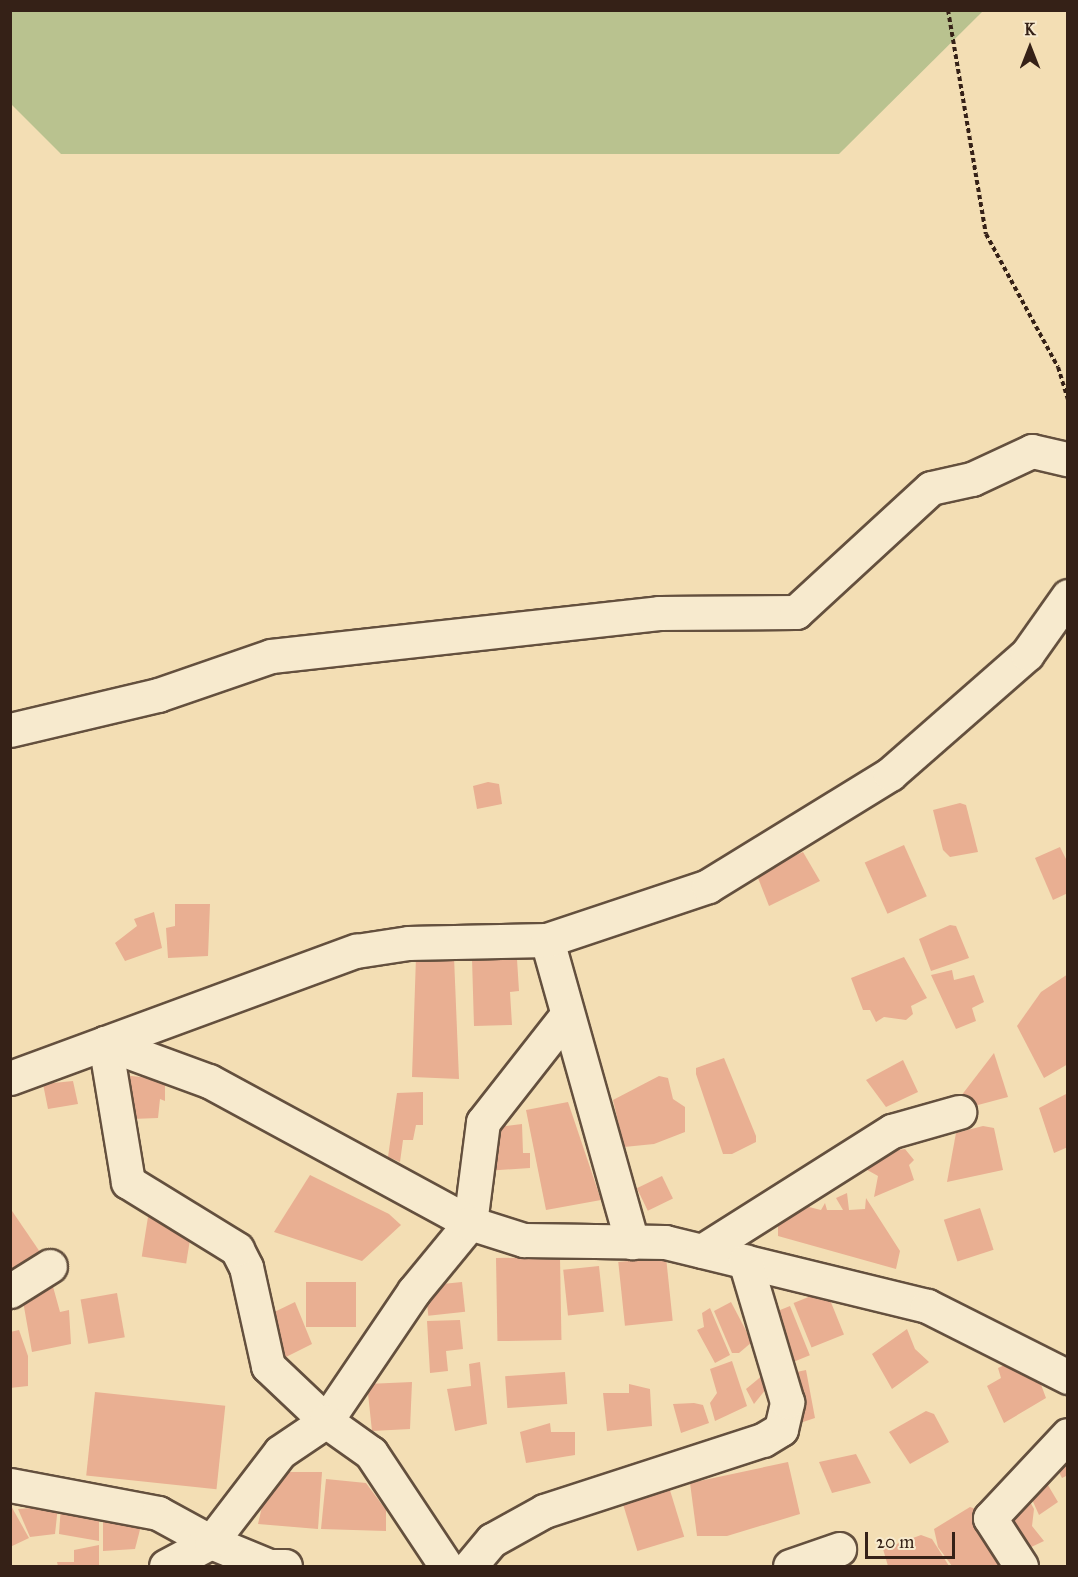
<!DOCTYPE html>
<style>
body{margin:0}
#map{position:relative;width:1078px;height:1577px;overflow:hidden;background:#f3deb4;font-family:"IM FELL Great Primer",serif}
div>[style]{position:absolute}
.green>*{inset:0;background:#b9c28f}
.building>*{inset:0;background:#e9af92;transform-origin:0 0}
.path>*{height:4px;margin-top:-2px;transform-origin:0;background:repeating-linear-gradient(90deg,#352117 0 4.5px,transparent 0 7.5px)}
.roads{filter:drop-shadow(2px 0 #64503e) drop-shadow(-2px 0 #64503e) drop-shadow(0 2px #64503e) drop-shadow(0 -2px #64503e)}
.minor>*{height:33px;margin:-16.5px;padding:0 16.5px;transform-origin:16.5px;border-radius:16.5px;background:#f7eace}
span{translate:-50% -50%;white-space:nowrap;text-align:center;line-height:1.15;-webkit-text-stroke:4.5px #f7eace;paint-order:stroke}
.frame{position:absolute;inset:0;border:12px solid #352117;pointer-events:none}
.north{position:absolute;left:1000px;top:18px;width:60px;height:60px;-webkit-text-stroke:4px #f7eace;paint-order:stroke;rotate:0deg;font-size:16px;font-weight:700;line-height:24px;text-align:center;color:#352117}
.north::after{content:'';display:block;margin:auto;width:21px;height:27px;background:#352117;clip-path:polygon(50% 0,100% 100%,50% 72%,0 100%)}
.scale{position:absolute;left:865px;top:1532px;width:90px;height:27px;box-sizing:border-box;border:3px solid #352117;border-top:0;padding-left:8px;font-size:18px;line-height:21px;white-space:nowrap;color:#352117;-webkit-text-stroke:4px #f7eace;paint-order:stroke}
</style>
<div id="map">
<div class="green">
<i style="clip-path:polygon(10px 11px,11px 10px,983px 11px,839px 154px,61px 154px,11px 104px)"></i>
</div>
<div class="building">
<i style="clip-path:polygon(488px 782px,499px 784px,502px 804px,477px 809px,473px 786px)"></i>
<i style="clip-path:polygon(960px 803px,966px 805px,978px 852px,950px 857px,943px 850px,933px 810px)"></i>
<i style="left:904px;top:845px;width:56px;height:43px;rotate:66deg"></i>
<i style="clip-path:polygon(1060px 847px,1068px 863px,1068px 893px,1053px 900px,1035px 858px)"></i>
<i style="clip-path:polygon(803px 852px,820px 881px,769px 906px,756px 873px)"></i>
<i style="clip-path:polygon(175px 904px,210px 904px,208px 956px,168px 958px,166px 928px,175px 926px)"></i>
<i style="clip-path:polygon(154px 912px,162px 948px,125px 961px,115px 943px,137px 926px,134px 919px)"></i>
<i style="clip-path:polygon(950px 925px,956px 926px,969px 958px,931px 971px,919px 939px)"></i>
<i style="clip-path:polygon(416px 957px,454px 957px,459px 1079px,412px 1077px)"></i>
<i style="clip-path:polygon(904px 957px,927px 998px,911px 1006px,913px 1014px,906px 1020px,884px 1017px,876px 1022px,870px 1010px,863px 1010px,851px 978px)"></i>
<i style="clip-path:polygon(472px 959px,517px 959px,519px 991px,510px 992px,512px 1025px,474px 1026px)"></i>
<i style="clip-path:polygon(952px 970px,954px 980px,974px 975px,984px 1002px,972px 1008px,976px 1021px,956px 1029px,931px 975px)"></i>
<i style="clip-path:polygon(1068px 974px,1068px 1064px,1044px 1078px,1017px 1026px,1041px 992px)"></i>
<i style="clip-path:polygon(994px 1053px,1008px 1097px,963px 1109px,961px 1096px)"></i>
<i style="clip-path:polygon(724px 1058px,756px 1136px,756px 1142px,732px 1154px,723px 1154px,696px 1074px,696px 1068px)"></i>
<i style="clip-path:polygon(903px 1060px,918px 1092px,886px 1107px,866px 1080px)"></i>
<i style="clip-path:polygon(115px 1074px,157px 1079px,165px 1074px,165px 1101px,160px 1099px,158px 1118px,132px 1119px)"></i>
<i style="clip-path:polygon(659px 1076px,668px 1078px,673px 1099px,685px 1107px,685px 1132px,654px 1144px,624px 1147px,613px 1100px)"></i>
<i style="clip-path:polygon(73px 1081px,78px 1104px,48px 1109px,43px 1084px)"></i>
<i style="clip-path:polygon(423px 1092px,423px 1125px,416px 1125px,413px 1140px,403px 1140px,400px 1162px,388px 1157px,397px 1093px)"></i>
<i style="clip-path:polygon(1068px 1093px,1068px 1147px,1054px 1153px,1039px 1108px)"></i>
<i style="clip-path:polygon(568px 1102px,601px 1200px,546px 1210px,526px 1110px)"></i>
<i style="clip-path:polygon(522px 1124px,523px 1153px,530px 1153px,530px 1168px,485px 1171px,482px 1129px)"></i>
<i style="clip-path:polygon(983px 1126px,994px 1128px,1003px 1170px,947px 1182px,956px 1133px)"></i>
<i style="clip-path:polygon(905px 1149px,914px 1160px,909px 1165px,914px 1180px,874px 1197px,878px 1176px,862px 1167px,881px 1160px,879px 1153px)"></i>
<i style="clip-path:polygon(310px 1175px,389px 1214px,401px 1225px,362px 1261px,274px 1232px)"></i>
<i style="left:662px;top:1176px;width:25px;height:28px;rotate:64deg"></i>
<i style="clip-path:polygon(847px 1193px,849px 1210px,865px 1209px,866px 1198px,900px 1251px,896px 1269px,778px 1236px,778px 1222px,809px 1207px,821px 1210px,825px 1203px,827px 1210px,843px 1210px,836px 1198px)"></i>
<i style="clip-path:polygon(10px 1208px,40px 1252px,13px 1272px,10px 1272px)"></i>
<i style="left:980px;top:1208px;width:44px;height:38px;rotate:72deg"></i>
<i style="left:148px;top:1217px;width:45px;height:40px;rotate:9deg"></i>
<i style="left:560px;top:1257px;width:83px;height:64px;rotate:89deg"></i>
<i style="left:666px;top:1257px;width:64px;height:48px;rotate:84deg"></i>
<i style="left:599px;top:1266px;width:46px;height:36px;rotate:84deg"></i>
<i style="left:306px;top:1282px;width:50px;height:45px"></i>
<i style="left:462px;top:1282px;width:30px;height:37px;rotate:84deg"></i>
<i style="clip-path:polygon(52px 1283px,60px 1312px,69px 1310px,71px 1344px,32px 1352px,21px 1290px)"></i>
<i style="left:826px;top:1290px;width:48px;height:35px;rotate:68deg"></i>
<i style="left:117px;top:1293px;width:45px;height:37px;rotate:80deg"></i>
<i style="clip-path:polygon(295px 1302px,312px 1344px,282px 1359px,260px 1319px)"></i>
<i style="clip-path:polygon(731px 1302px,752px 1342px,739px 1353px,732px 1353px,714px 1311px)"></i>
<i style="left:790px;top:1306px;width:53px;height:26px;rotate:68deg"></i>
<i style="clip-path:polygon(710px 1308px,730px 1355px,715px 1363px,697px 1330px,704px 1327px,702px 1313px)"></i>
<i style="clip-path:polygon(460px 1320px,463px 1349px,446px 1351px,448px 1371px,430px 1373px,427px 1321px)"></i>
<i style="clip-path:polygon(907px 1329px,915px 1349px,929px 1362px,892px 1389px,872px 1354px)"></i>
<i style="clip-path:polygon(19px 1330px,28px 1356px,28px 1386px,10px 1388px,10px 1332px)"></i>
<i style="clip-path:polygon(732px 1361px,747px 1406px,715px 1421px,710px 1403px,717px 1393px,710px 1369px)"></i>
<i style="clip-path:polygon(480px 1362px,487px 1424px,455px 1431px,447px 1389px,471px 1386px,469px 1364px)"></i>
<i style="clip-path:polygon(1011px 1362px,1036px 1371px,1046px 1398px,1004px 1423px,987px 1386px,1001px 1378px,998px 1368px)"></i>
<i style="clip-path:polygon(806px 1370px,815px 1418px,800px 1423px,790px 1405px,787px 1374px)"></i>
<i style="left:565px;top:1372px;width:32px;height:60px;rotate:86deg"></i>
<i style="clip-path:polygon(763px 1375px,766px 1389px,754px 1404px,746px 1389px)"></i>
<i style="clip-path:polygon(412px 1382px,410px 1429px,372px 1431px,367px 1384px)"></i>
<i style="clip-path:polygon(629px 1384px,650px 1389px,652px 1426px,607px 1431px,603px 1393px,629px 1393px)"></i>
<i style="left:95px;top:1392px;width:131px;height:84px;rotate:6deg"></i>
<i style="clip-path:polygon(694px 1403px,703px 1405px,709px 1423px,681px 1433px,673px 1404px)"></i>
<i style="clip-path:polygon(926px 1411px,934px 1414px,949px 1442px,910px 1464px,889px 1432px)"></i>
<i style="clip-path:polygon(550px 1423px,551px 1432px,575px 1432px,575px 1455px,526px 1463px,520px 1432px)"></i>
<i style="clip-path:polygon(1068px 1427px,1068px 1475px,1062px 1478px,1045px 1446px)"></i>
<i style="clip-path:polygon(856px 1454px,871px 1483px,832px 1493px,819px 1462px)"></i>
<i style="clip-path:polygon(788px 1462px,800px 1514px,727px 1536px,697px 1536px,690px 1483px)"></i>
<i style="clip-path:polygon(1036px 1465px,1058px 1502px,1039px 1515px,1021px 1475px)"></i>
<i style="clip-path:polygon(270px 1472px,322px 1472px,318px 1529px,258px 1524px)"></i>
<i style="clip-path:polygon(1016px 1476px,1034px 1509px,1032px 1526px,1044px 1541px,1027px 1549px,997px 1498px)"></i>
<i style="clip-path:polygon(326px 1479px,366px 1483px,386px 1510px,386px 1531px,321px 1529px)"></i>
<i style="left:669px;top:1487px;width:52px;height:49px;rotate:73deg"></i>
<i style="clip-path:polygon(10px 1504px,29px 1538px,10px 1547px)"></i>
<i style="clip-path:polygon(58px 1506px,55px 1534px,30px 1537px,18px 1509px)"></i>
<i style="clip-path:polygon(61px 1506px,99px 1511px,99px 1541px,59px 1534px)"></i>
<i style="clip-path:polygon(970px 1507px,976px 1509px,1004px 1566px,952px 1566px,938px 1547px,934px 1529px)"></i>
<i style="clip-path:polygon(103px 1513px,143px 1518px,135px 1549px,103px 1551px)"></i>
<i style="clip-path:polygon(921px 1535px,932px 1539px,949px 1566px,888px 1566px,883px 1549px)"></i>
<i style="clip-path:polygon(99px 1545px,99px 1566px,58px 1566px,57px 1562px,74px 1562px,74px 1550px)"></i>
</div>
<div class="path">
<i style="left:948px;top:10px;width:227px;rotate:80.4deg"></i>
<i style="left:986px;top:234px;width:151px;rotate:61.6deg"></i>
<i style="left:1058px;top:367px;width:34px;rotate:73deg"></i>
</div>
<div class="roads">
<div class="minor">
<i style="left:10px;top:730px;width:152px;rotate:-13.3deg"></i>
<i style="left:158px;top:695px;width:120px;rotate:-19deg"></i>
<i style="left:271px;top:656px;width:390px;rotate:-6.3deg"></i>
<i style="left:659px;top:613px;width:137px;rotate:-0.4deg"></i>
<i style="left:796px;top:612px;width:183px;rotate:-42.6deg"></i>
<i style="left:931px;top:488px;width:42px;rotate:-12.4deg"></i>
<i style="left:972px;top:479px;width:66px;rotate:-25deg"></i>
<i style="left:1032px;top:451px;width:37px;rotate:13deg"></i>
<i style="left:547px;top:940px;width:314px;rotate:74.3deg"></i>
<i style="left:567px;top:1015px;width:136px;rotate:128.1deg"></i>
<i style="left:483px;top:1122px;width:102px;rotate:97.3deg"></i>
<i style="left:470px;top:1223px;width:88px;rotate:129.5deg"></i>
<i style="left:414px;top:1291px;width:157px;rotate:124.1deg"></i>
<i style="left:326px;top:1421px;width:80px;rotate:-136.5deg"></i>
<i style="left:268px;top:1366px;width:101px;rotate:-102.5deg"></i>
<i style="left:246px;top:1267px;width:20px;rotate:-117deg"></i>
<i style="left:237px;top:1249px;width:128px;rotate:-148.4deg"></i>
<i style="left:128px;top:1182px;width:141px;rotate:-99.4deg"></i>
<i style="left:105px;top:1043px;width:111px;rotate:20.1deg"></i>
<i style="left:209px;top:1081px;width:297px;rotate:28.5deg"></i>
<i style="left:470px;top:1223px;width:57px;rotate:17.5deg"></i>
<i style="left:524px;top:1240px;width:141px;rotate:0.8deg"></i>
<i style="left:665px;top:1242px;width:270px;rotate:13.7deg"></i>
<i style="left:927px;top:1306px;width:158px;rotate:26.7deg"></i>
<i style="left:10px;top:1078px;width:369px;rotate:-20.2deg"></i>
<i style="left:356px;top:951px;width:53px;rotate:-8.7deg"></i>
<i style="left:408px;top:943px;width:139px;rotate:-1.2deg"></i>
<i style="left:547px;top:940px;width:170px;rotate:-18.5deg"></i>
<i style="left:708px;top:886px;width:214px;rotate:-31.6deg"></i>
<i style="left:890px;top:774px;width:182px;rotate:-41.2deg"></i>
<i style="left:1027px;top:654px;width:71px;rotate:-54.7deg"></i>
<i style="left:702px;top:1251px;width:225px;rotate:-32.3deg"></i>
<i style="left:892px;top:1131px;width:70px;rotate:-15.8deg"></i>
<i style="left:10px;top:1291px;width:47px;rotate:-32deg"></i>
<i style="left:10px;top:1485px;width:151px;rotate:10.7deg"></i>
<i style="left:158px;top:1513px;width:60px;rotate:28.7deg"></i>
<i style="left:211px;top:1542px;width:63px;rotate:22.5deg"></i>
<i style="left:269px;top:1566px;width:16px"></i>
<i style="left:166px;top:1566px;width:51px;rotate:-28.1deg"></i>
<i style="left:211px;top:1542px;width:113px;rotate:-52.5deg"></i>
<i style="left:280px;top:1452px;width:55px;rotate:-34deg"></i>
<i style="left:326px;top:1421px;width:55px;rotate:35.4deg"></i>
<i style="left:371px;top:1453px;width:136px;rotate:56.4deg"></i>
<i style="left:470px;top:1566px;width:34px;rotate:-50deg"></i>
<i style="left:492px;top:1540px;width:60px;rotate:-29.1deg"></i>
<i style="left:544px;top:1511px;width:230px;rotate:-18deg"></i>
<i style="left:763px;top:1440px;width:21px;rotate:-31deg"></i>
<i style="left:781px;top:1429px;width:28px;rotate:-77deg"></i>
<i style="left:787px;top:1402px;width:147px;rotate:-106.6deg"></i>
<i style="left:790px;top:1566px;width:52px;rotate:-19.1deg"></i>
<i style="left:1021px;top:1566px;width:57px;rotate:-122.9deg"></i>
<i style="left:990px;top:1518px;width:114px;rotate:-46.8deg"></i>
</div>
</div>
<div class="frame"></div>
<div class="north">K</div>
<div class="scale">20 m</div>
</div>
